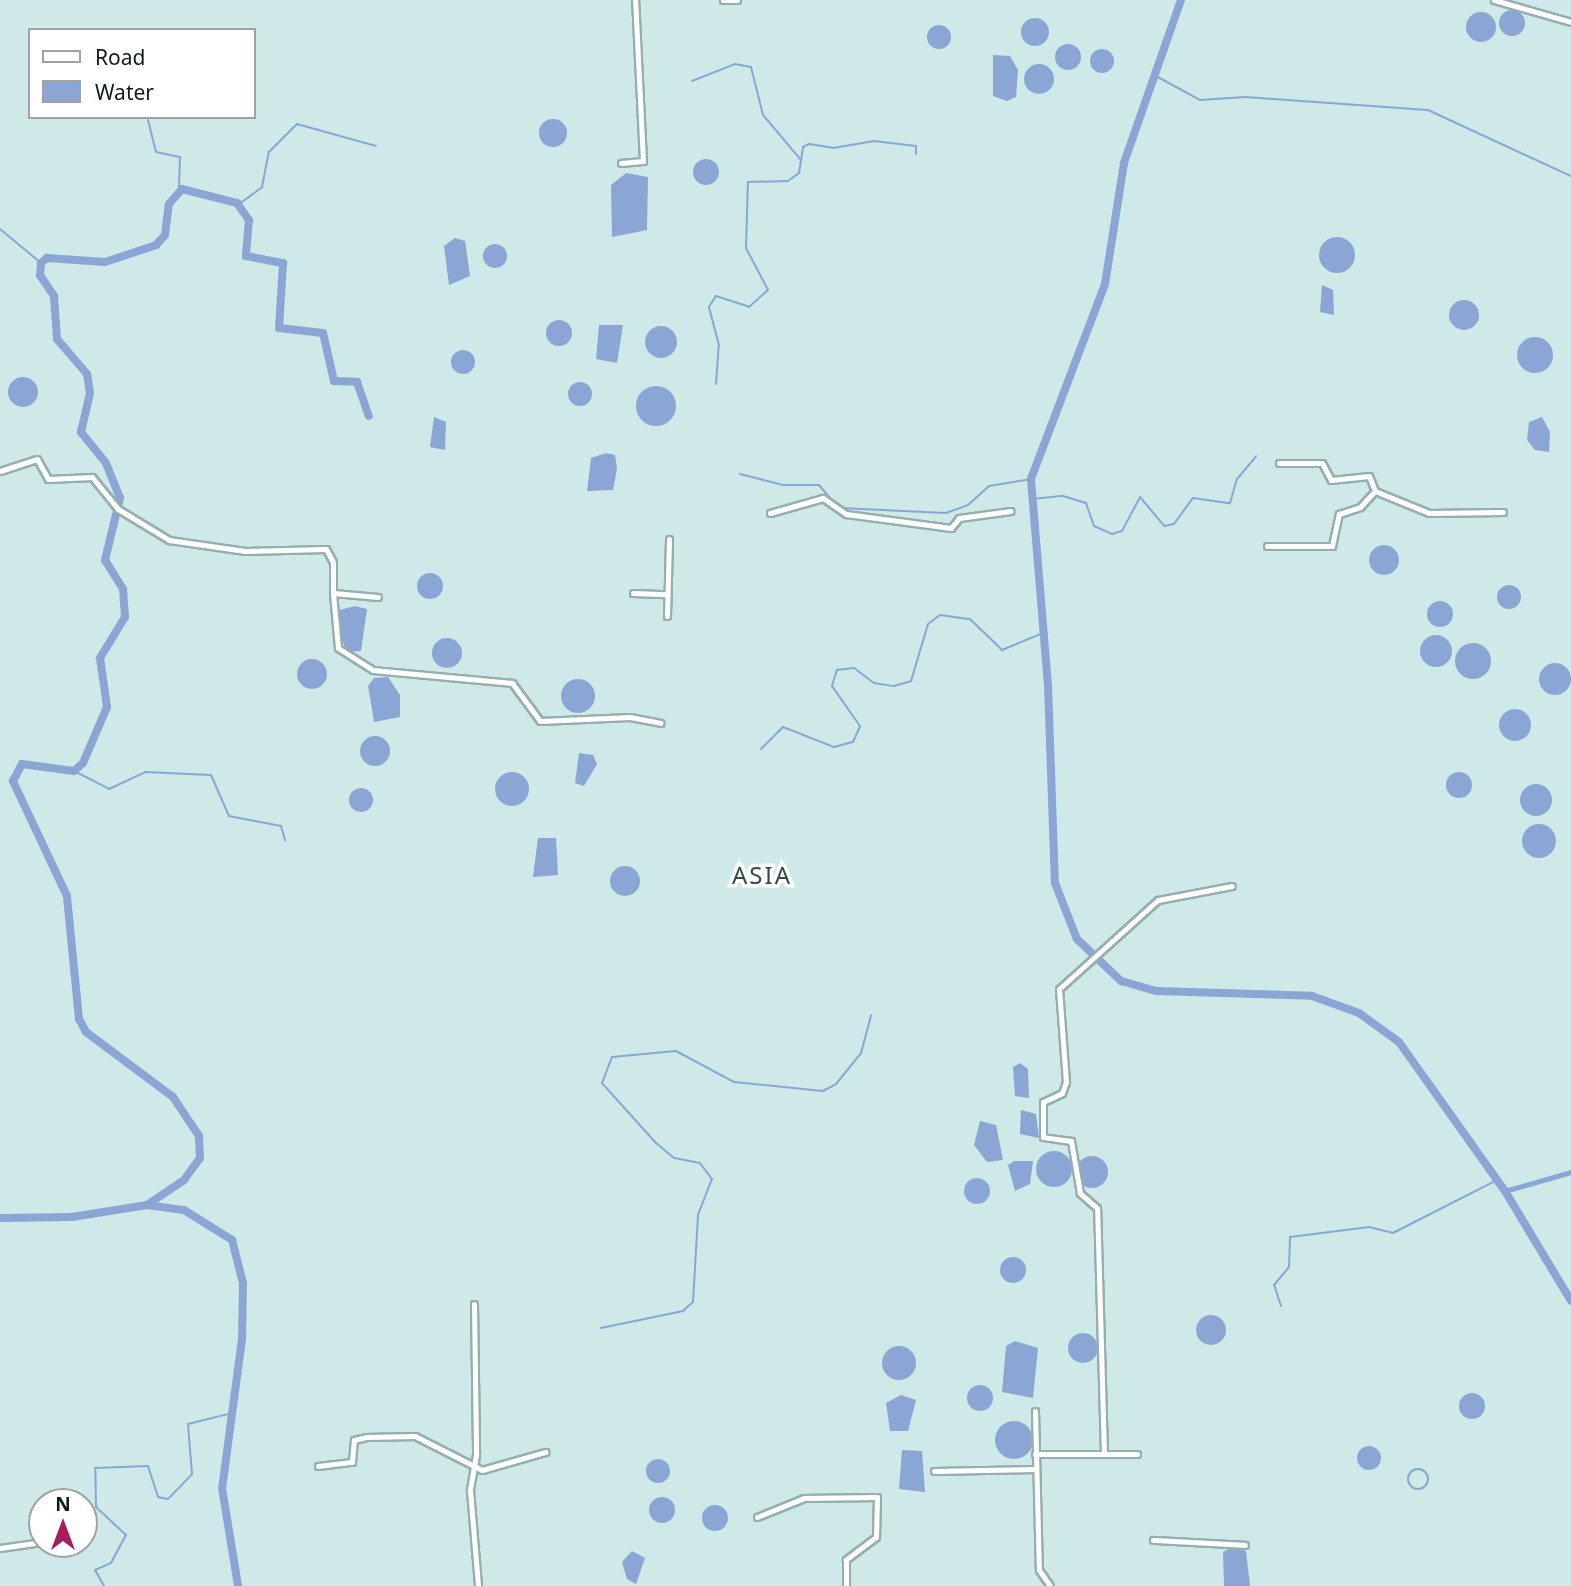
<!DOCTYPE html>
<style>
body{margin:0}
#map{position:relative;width:1571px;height:1586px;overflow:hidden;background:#cee9e8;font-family:"Noto Sans",sans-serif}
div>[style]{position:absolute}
.water>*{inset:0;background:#8ba6d4}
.round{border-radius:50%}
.stream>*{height:2px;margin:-1px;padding:0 1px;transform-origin:1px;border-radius:1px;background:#8ba6d4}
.stream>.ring{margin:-1px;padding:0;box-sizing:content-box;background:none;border:2px solid #8ba6d4;border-radius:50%}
.canal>*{height:4.5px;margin:-2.25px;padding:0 2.25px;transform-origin:2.25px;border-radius:2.25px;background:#8ba6d4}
.river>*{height:8px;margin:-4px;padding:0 4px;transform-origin:4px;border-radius:4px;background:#8ba6d4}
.roads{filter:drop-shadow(2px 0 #95afae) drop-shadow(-2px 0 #95afae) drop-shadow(0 2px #95afae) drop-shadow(0 -2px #95afae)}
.minor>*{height:5px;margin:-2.5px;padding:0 2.5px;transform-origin:2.5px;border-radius:2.5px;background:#fff}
span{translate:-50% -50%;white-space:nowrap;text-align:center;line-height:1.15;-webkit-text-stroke:7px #fff;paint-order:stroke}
.quarter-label{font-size:24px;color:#344b4b;letter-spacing:2px}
.legend{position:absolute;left:28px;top:28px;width:228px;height:91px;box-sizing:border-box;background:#fff;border:2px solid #a0a3a3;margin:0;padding:9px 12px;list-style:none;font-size:21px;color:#111a1a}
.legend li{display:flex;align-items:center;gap:14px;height:35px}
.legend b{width:35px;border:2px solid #a0a3a3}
.north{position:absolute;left:28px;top:1488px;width:70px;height:70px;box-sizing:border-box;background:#fff;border:2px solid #a0a3a3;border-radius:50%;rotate:0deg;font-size:19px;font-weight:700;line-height:28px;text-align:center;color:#111a1a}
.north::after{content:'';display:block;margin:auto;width:24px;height:32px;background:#a81b5c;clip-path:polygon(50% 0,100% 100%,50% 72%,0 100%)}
</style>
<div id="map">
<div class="water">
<i class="round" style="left:1499px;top:10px;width:26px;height:26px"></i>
<i class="round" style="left:1466px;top:12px;width:30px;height:30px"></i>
<i class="round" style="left:1021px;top:18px;width:28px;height:28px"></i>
<i class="round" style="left:927px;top:25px;width:24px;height:24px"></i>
<i class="round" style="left:1055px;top:44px;width:26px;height:26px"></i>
<i class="round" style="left:1090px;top:49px;width:24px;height:24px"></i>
<i style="clip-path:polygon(993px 55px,1010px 56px,1018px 70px,1016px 97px,1007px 101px,993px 96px)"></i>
<i class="round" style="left:1024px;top:64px;width:30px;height:30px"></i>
<i class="round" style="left:539px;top:119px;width:28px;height:28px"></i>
<i class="round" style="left:693px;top:159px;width:26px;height:26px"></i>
<i style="clip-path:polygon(626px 173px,648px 177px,647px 230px,612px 237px,611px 185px)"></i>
<i class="round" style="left:1319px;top:237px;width:36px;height:36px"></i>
<i style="clip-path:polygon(455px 238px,465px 241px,470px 276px,449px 285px,444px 246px)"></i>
<i class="round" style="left:483px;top:244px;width:24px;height:24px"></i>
<i style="clip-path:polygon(1322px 285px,1333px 290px,1334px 315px,1320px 312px)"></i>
<i class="round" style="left:1449px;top:300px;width:30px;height:30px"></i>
<i class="round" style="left:546px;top:320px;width:26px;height:26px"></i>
<i style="clip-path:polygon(599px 325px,623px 325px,617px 363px,596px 359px)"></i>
<i class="round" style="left:645px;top:326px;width:32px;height:32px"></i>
<i class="round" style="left:1517px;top:337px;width:36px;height:36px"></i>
<i class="round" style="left:451px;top:350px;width:24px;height:24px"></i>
<i class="round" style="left:8px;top:377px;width:30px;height:30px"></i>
<i class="round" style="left:568px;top:382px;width:24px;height:24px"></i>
<i class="round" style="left:636px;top:386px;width:40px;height:40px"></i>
<i style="clip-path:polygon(434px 417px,446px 422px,445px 450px,430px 447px)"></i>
<i style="clip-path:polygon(1542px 417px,1550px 432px,1549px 452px,1535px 450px,1527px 440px,1529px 422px)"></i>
<i style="clip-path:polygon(606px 453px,615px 455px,617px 469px,613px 490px,587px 491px,591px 458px)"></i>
<i class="round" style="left:1369px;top:545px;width:30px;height:30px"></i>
<i class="round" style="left:417px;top:573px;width:26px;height:26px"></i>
<i class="round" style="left:1497px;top:585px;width:24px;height:24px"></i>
<i class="round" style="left:1427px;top:601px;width:26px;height:26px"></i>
<i style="clip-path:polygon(355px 606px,367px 609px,361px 651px,347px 652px,333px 619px,336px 611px)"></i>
<i class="round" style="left:1420px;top:635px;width:32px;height:32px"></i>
<i class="round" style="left:432px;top:638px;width:30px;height:30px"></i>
<i class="round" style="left:1455px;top:643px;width:36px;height:36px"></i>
<i class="round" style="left:297px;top:659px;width:30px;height:30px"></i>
<i class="round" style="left:1539px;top:663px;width:32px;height:32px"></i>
<i style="clip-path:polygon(388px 677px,400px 695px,400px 717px,374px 722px,368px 686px,374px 678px)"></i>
<i class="round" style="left:561px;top:679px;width:34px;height:34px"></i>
<i class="round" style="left:1499px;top:709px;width:32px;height:32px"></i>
<i class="round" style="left:360px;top:736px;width:30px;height:30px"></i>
<i style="clip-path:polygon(579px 753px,593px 755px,597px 764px,584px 786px,575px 783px)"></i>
<i class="round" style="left:1446px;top:772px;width:26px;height:26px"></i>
<i class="round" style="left:495px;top:772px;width:34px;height:34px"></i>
<i class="round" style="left:1520px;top:784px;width:32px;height:32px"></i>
<i class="round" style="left:349px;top:788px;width:24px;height:24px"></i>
<i class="round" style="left:1522px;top:824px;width:34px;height:34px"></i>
<i style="clip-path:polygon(538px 838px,556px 838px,558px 875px,533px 877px)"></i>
<i class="round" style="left:610px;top:866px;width:30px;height:30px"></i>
<i style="clip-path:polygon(1020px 1063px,1028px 1069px,1029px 1098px,1015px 1096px,1013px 1067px)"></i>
<i style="clip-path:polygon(1021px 1110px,1036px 1114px,1039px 1138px,1020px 1134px)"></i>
<i style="clip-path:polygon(980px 1121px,996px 1125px,1003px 1160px,987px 1162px,974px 1145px)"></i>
<i class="round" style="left:1036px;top:1151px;width:36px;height:36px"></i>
<i class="round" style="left:1076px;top:1156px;width:32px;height:32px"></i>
<i style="clip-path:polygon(1014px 1161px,1033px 1161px,1030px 1184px,1015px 1191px,1008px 1165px)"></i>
<i class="round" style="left:964px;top:1178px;width:26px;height:26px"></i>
<i class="round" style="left:1000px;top:1257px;width:26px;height:26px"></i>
<i class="round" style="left:1196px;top:1315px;width:30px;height:30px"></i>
<i class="round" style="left:1068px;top:1333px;width:30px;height:30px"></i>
<i style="clip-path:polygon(1015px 1341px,1038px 1348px,1033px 1398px,1002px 1392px,1006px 1346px)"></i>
<i class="round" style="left:882px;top:1346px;width:34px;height:34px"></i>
<i class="round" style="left:967px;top:1385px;width:26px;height:26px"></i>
<i class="round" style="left:1459px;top:1393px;width:26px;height:26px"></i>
<i style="clip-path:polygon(901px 1395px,916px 1400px,908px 1431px,890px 1431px,886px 1403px)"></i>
<i class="round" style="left:995px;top:1421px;width:38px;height:38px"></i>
<i class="round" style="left:1357px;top:1446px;width:24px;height:24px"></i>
<i style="clip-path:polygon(902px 1450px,922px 1451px,925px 1492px,899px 1489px)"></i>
<i class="round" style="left:646px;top:1459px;width:24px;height:24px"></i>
<i class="round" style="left:649px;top:1497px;width:26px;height:26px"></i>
<i class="round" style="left:702px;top:1505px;width:26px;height:26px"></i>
<i style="clip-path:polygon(1232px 1547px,1246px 1551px,1250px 1586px,1224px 1586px,1223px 1552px)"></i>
<i style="clip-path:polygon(632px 1551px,645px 1558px,636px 1584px,627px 1579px,622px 1562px)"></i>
</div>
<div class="stream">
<i style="left:1158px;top:77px;width:48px;rotate:28.7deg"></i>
<i style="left:1200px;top:100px;width:45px;rotate:-3.8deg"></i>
<i style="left:1245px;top:97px;width:183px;rotate:4.1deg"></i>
<i style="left:1428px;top:110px;width:157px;rotate:24.8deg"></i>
<i style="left:692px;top:81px;width:46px;rotate:-21.6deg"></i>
<i style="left:735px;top:64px;width:16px;rotate:11deg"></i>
<i style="left:751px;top:67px;width:49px;rotate:76deg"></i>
<i style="left:763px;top:115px;width:59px;rotate:49.8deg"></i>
<i style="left:148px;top:120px;width:33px;rotate:76deg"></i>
<i style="left:156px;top:152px;width:25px;rotate:12deg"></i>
<i style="left:180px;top:157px;width:33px;rotate:92deg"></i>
<i style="left:239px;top:204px;width:29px;rotate:-36deg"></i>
<i style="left:262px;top:187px;width:36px;rotate:-79deg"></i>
<i style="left:269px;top:152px;width:40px;rotate:-45deg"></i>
<i style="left:297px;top:124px;width:82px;rotate:15.6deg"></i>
<i style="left:0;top:229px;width:53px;rotate:39.7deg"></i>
<i style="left:716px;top:384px;width:39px;rotate:-86deg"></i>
<i style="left:719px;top:345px;width:39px;rotate:-105deg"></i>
<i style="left:709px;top:307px;width:13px;rotate:-58deg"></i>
<i style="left:716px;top:296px;width:35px;rotate:18deg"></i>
<i style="left:749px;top:307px;width:25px;rotate:-42deg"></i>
<i style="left:768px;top:290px;width:47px;rotate:-117.6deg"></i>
<i style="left:746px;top:248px;width:66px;rotate:-88.3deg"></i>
<i style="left:748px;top:182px;width:40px;rotate:-1.4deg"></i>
<i style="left:788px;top:181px;width:14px;rotate:-36deg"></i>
<i style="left:799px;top:173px;width:26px;rotate:-81deg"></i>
<i style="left:803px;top:147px;width:7px;rotate:-27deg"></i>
<i style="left:809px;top:144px;width:24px;rotate:9deg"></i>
<i style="left:833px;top:148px;width:42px;rotate:-9.7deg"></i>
<i style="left:874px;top:141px;width:42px;rotate:6.8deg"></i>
<i style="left:916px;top:146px;width:8px;rotate:90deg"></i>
<i style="left:740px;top:474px;width:44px;rotate:14.3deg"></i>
<i style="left:783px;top:485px;width:36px"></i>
<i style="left:819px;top:485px;width:23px;rotate:50deg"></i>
<i style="left:1032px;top:499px;width:31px;rotate:-6deg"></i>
<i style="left:1063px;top:496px;width:24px;rotate:17deg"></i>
<i style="left:1086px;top:503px;width:24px;rotate:71deg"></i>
<i style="left:1094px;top:526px;width:20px;rotate:24deg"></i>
<i style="left:1112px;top:534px;width:10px;rotate:-17deg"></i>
<i style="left:1122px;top:531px;width:38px;rotate:-62deg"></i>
<i style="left:1140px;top:497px;width:38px;rotate:50deg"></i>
<i style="left:1164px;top:526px;width:10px;rotate:-11deg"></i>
<i style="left:1174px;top:524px;width:32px;rotate:-54deg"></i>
<i style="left:1193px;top:498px;width:37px;rotate:8deg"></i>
<i style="left:1230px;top:503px;width:25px;rotate:-74deg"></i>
<i style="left:1237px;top:479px;width:30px;rotate:-50deg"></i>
<i style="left:840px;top:508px;width:106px;rotate:2.7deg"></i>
<i style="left:946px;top:513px;width:23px;rotate:-20deg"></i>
<i style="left:968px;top:505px;width:28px;rotate:-42deg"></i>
<i style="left:989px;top:486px;width:43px;rotate:-9.5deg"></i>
<i style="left:761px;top:749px;width:31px;rotate:-45deg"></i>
<i style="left:783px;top:727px;width:55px;rotate:21.4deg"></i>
<i style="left:834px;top:747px;width:20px;rotate:-15deg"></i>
<i style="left:853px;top:742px;width:17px;rotate:-66deg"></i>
<i style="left:860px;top:726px;width:49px;rotate:-125deg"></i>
<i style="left:832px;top:686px;width:17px;rotate:-73deg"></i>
<i style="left:837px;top:670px;width:17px;rotate:-7deg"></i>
<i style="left:854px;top:668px;width:25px;rotate:37deg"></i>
<i style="left:874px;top:683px;width:20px;rotate:9deg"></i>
<i style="left:894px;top:686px;width:18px;rotate:-16deg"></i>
<i style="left:911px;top:681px;width:59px;rotate:-73.4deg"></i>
<i style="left:928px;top:624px;width:15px;rotate:-37deg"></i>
<i style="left:940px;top:615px;width:30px;rotate:8deg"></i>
<i style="left:970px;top:619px;width:45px;rotate:44.1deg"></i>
<i style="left:1002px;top:650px;width:44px;rotate:-22.5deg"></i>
<i style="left:74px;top:771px;width:39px;rotate:27deg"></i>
<i style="left:109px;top:789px;width:40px;rotate:-25deg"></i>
<i style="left:145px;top:772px;width:66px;rotate:2.6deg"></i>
<i style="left:211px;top:775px;width:45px;rotate:66.3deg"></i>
<i style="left:229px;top:816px;width:53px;rotate:10.9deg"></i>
<i style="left:281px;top:826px;width:15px;rotate:74deg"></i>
<i style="left:1281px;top:1306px;width:22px;rotate:-108deg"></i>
<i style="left:1274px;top:1285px;width:23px;rotate:-50deg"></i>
<i style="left:1289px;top:1267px;width:30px;rotate:-88deg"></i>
<i style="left:1290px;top:1237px;width:80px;rotate:-7.2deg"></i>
<i style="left:1369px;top:1227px;width:25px;rotate:14deg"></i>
<i style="left:1393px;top:1233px;width:117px;rotate:-27deg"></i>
<i style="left:601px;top:1328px;width:84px;rotate:-11.7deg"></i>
<i style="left:683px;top:1311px;width:13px;rotate:-42deg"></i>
<i style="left:693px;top:1302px;width:87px;rotate:-86.7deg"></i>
<i style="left:698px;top:1215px;width:39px;rotate:-69deg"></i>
<i style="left:712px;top:1179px;width:20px;rotate:-127deg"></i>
<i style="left:700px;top:1163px;width:26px;rotate:-169deg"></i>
<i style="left:674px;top:1158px;width:23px;rotate:-140deg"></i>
<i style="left:656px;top:1143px;width:81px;rotate:-132deg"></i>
<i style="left:602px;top:1083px;width:28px;rotate:-69deg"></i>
<i style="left:612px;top:1057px;width:64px;rotate:-5.4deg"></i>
<i style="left:676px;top:1051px;width:66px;rotate:28.1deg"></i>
<i style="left:734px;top:1082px;width:89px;rotate:5.8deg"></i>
<i style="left:823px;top:1091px;width:15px;rotate:-28deg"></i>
<i style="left:836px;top:1084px;width:40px;rotate:-51deg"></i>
<i style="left:861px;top:1053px;width:39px;rotate:-75deg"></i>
<i class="ring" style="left:1408px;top:1469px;width:18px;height:18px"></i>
<i style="left:104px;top:1586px;width:18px;rotate:-119deg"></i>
<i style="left:95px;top:1570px;width:17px;rotate:-24deg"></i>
<i style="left:111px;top:1563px;width:32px;rotate:-62deg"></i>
<i style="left:126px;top:1535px;width:41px;rotate:-137deg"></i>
<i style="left:96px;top:1507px;width:39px;rotate:-91deg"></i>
<i style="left:95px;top:1468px;width:53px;rotate:-2.2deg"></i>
<i style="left:148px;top:1466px;width:33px;rotate:72deg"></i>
<i style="left:158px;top:1497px;width:10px;rotate:11deg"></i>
<i style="left:168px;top:1499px;width:35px;rotate:-46deg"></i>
<i style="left:192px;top:1474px;width:50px;rotate:-94.6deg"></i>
<i style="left:188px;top:1424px;width:45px;rotate:-14deg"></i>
</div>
<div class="canal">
<i style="left:1505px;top:1191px;width:69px;rotate:-16.1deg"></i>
</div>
<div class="river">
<i style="left:1181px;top:0;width:173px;rotate:109.3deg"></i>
<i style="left:1124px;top:163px;width:122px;rotate:98.9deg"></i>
<i style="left:1105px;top:284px;width:209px;rotate:110.8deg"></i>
<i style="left:1031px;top:479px;width:207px;rotate:85.3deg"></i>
<i style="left:1048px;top:685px;width:198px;rotate:88deg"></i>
<i style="left:1055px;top:883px;width:60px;rotate:68.6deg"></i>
<i style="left:1077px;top:939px;width:61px;rotate:43.7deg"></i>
<i style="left:1121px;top:981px;width:37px;rotate:16deg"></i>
<i style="left:1157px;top:991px;width:155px;rotate:1.8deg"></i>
<i style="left:1312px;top:996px;width:50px;rotate:19.9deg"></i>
<i style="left:1359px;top:1013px;width:49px;rotate:35.9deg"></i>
<i style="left:1399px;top:1042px;width:183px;rotate:54.6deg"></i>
<i style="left:1505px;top:1191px;width:128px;rotate:59deg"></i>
<i style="left:147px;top:1205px;width:45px;rotate:-34deg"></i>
<i style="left:184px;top:1180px;width:27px;rotate:-54deg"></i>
<i style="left:200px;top:1158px;width:22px;rotate:-93deg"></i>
<i style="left:199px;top:1136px;width:47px;rotate:-123.7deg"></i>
<i style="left:173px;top:1097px;width:109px;rotate:-143.2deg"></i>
<i style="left:86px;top:1032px;width:15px;rotate:-118deg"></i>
<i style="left:79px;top:1019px;width:124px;rotate:-95.6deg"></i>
<i style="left:67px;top:896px;width:127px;rotate:-115.2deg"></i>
<i style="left:13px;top:781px;width:19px;rotate:-62deg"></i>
<i style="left:22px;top:764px;width:52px;rotate:7.7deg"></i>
<i style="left:74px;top:771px;width:12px;rotate:-42deg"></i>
<i style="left:83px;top:763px;width:61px;rotate:-66.8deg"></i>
<i style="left:107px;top:707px;width:49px;rotate:-98.1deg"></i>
<i style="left:100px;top:658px;width:48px;rotate:-58.6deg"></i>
<i style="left:125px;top:617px;width:28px;rotate:-94deg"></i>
<i style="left:123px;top:589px;width:34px;rotate:-122deg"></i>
<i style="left:105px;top:560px;width:64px;rotate:-76.4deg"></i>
<i style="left:120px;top:498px;width:38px;rotate:-112deg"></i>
<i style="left:106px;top:463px;width:40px;rotate:-129deg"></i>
<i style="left:81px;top:432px;width:40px;rotate:-77deg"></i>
<i style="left:90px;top:393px;width:19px;rotate:-99deg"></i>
<i style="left:87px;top:374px;width:46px;rotate:-130.6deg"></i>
<i style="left:57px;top:339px;width:43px;rotate:-94deg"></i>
<i style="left:54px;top:296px;width:25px;rotate:-124deg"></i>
<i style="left:40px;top:275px;width:12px;rotate:-85deg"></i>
<i style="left:41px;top:263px;width:8px;rotate:-40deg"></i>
<i style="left:47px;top:258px;width:58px;rotate:3.9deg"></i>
<i style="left:105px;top:262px;width:54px;rotate:-18.4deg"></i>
<i style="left:156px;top:245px;width:13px;rotate:-48deg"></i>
<i style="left:165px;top:235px;width:31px;rotate:-83deg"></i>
<i style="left:169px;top:204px;width:20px;rotate:-49deg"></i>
<i style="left:182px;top:189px;width:57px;rotate:14.3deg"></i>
<i style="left:237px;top:203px;width:21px;rotate:55deg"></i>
<i style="left:249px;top:220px;width:36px;rotate:95deg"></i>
<i style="left:246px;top:256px;width:38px;rotate:11deg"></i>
<i style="left:283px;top:263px;width:65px;rotate:93.5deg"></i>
<i style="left:279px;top:328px;width:44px;rotate:6.5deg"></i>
<i style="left:323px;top:333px;width:49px;rotate:77.1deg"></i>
<i style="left:334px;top:381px;width:23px;rotate:2deg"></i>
<i style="left:357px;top:382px;width:36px;rotate:71deg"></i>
<i style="left:0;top:1218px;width:72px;rotate:-0.8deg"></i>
<i style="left:72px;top:1217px;width:76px;rotate:-9.1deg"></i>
<i style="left:147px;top:1205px;width:37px;rotate:8deg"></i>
<i style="left:184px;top:1210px;width:57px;rotate:32deg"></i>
<i style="left:232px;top:1240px;width:44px;rotate:75.7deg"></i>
<i style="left:243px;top:1283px;width:56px;rotate:91deg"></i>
<i style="left:242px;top:1339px;width:150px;rotate:97.6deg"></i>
<i style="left:222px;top:1488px;width:99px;rotate:80.7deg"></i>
</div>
<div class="roads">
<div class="minor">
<i style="left:723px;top:0;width:14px"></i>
<i style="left:1494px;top:0;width:80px;rotate:15.9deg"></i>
<i style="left:621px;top:163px;width:22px;rotate:-5deg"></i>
<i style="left:643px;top:161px;width:161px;rotate:-92.8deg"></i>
<i style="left:1279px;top:463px;width:43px"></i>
<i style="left:1322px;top:463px;width:19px;rotate:62deg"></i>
<i style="left:1331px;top:480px;width:38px;rotate:-6deg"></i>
<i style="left:1369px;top:476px;width:16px;rotate:68deg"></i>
<i style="left:0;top:471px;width:39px;rotate:-18deg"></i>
<i style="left:37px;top:459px;width:23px;rotate:61deg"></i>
<i style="left:48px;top:479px;width:44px;rotate:-2.6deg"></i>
<i style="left:92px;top:477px;width:41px;rotate:50.9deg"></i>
<i style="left:118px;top:509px;width:60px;rotate:31.3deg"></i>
<i style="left:169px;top:540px;width:77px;rotate:8.2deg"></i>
<i style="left:245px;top:551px;width:81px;rotate:-1.4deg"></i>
<i style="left:326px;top:549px;width:15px;rotate:62deg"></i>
<i style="left:333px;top:562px;width:31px;rotate:90deg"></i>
<i style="left:333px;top:593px;width:45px;rotate:5.1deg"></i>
<i style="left:770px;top:513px;width:55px;rotate:-15.8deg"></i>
<i style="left:823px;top:498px;width:28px;rotate:35deg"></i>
<i style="left:846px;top:514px;width:106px;rotate:7.6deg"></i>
<i style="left:951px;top:528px;width:13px;rotate:-51deg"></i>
<i style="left:959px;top:518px;width:52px;rotate:-7.7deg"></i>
<i style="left:1267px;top:546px;width:65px"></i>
<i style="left:1332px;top:546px;width:33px;rotate:-78deg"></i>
<i style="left:1339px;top:514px;width:22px;rotate:-18deg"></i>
<i style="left:1360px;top:507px;width:22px;rotate:-47deg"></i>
<i style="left:1375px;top:491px;width:58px;rotate:22.2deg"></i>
<i style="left:1429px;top:513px;width:74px;rotate:-0.8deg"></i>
<i style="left:333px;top:593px;width:55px;rotate:84.8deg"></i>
<i style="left:338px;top:648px;width:41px;rotate:32.2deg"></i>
<i style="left:373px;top:670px;width:140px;rotate:5.3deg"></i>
<i style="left:512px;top:683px;width:47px;rotate:53.6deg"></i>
<i style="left:540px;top:721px;width:90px;rotate:-2.5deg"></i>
<i style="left:630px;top:717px;width:31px;rotate:11deg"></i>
<i style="left:633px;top:593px;width:33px;rotate:2deg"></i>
<i style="left:667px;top:616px;width:77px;rotate:-88.5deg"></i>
<i style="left:474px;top:1304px;width:151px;rotate:89.2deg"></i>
<i style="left:476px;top:1455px;width:36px;rotate:100deg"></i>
<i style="left:470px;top:1490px;width:96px;rotate:85.2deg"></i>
<i style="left:1035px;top:1411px;width:159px;rotate:88.6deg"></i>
<i style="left:1039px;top:1570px;width:19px;rotate:55deg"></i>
<i style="left:1035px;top:1454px;width:102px"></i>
<i style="left:1104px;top:1454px;width:246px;rotate:-91.6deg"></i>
<i style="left:1097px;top:1208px;width:23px;rotate:-139deg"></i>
<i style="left:1080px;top:1193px;width:53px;rotate:-99.8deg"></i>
<i style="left:1071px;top:1141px;width:28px;rotate:-172deg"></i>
<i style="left:1043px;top:1137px;width:35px;rotate:-90deg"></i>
<i style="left:1043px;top:1102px;width:21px;rotate:-25deg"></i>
<i style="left:1062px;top:1093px;width:12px;rotate:-70deg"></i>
<i style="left:1066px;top:1082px;width:93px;rotate:-94.3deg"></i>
<i style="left:1059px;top:989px;width:133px;rotate:-42deg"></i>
<i style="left:1158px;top:900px;width:75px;rotate:-10.7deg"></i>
<i style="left:318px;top:1466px;width:34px;rotate:-7deg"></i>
<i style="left:352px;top:1462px;width:22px;rotate:-85deg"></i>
<i style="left:354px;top:1440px;width:12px;rotate:-14deg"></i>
<i style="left:366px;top:1437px;width:49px;rotate:-1.2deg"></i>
<i style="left:415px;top:1436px;width:75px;rotate:26.9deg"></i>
<i style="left:482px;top:1470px;width:66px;rotate:-15.9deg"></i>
<i style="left:934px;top:1471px;width:102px;rotate:-1.1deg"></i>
<i style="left:84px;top:1517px;width:8px;rotate:-7deg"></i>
<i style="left:757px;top:1517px;width:51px;rotate:-22deg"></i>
<i style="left:804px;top:1498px;width:73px;rotate:-0.8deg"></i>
<i style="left:877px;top:1497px;width:40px;rotate:91.4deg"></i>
<i style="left:876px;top:1537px;width:38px;rotate:143deg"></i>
<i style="left:846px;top:1560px;width:26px;rotate:90deg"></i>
<i style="left:1153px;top:1540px;width:92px;rotate:3.1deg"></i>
<i style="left:0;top:1548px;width:42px;rotate:-8.1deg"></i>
</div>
</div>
<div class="quarter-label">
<span style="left:762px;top:875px">ASIA</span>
</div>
<ul class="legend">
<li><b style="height:9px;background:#fff"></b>Road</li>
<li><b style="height:19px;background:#8ba6d4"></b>Water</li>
</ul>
<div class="north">N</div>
</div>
